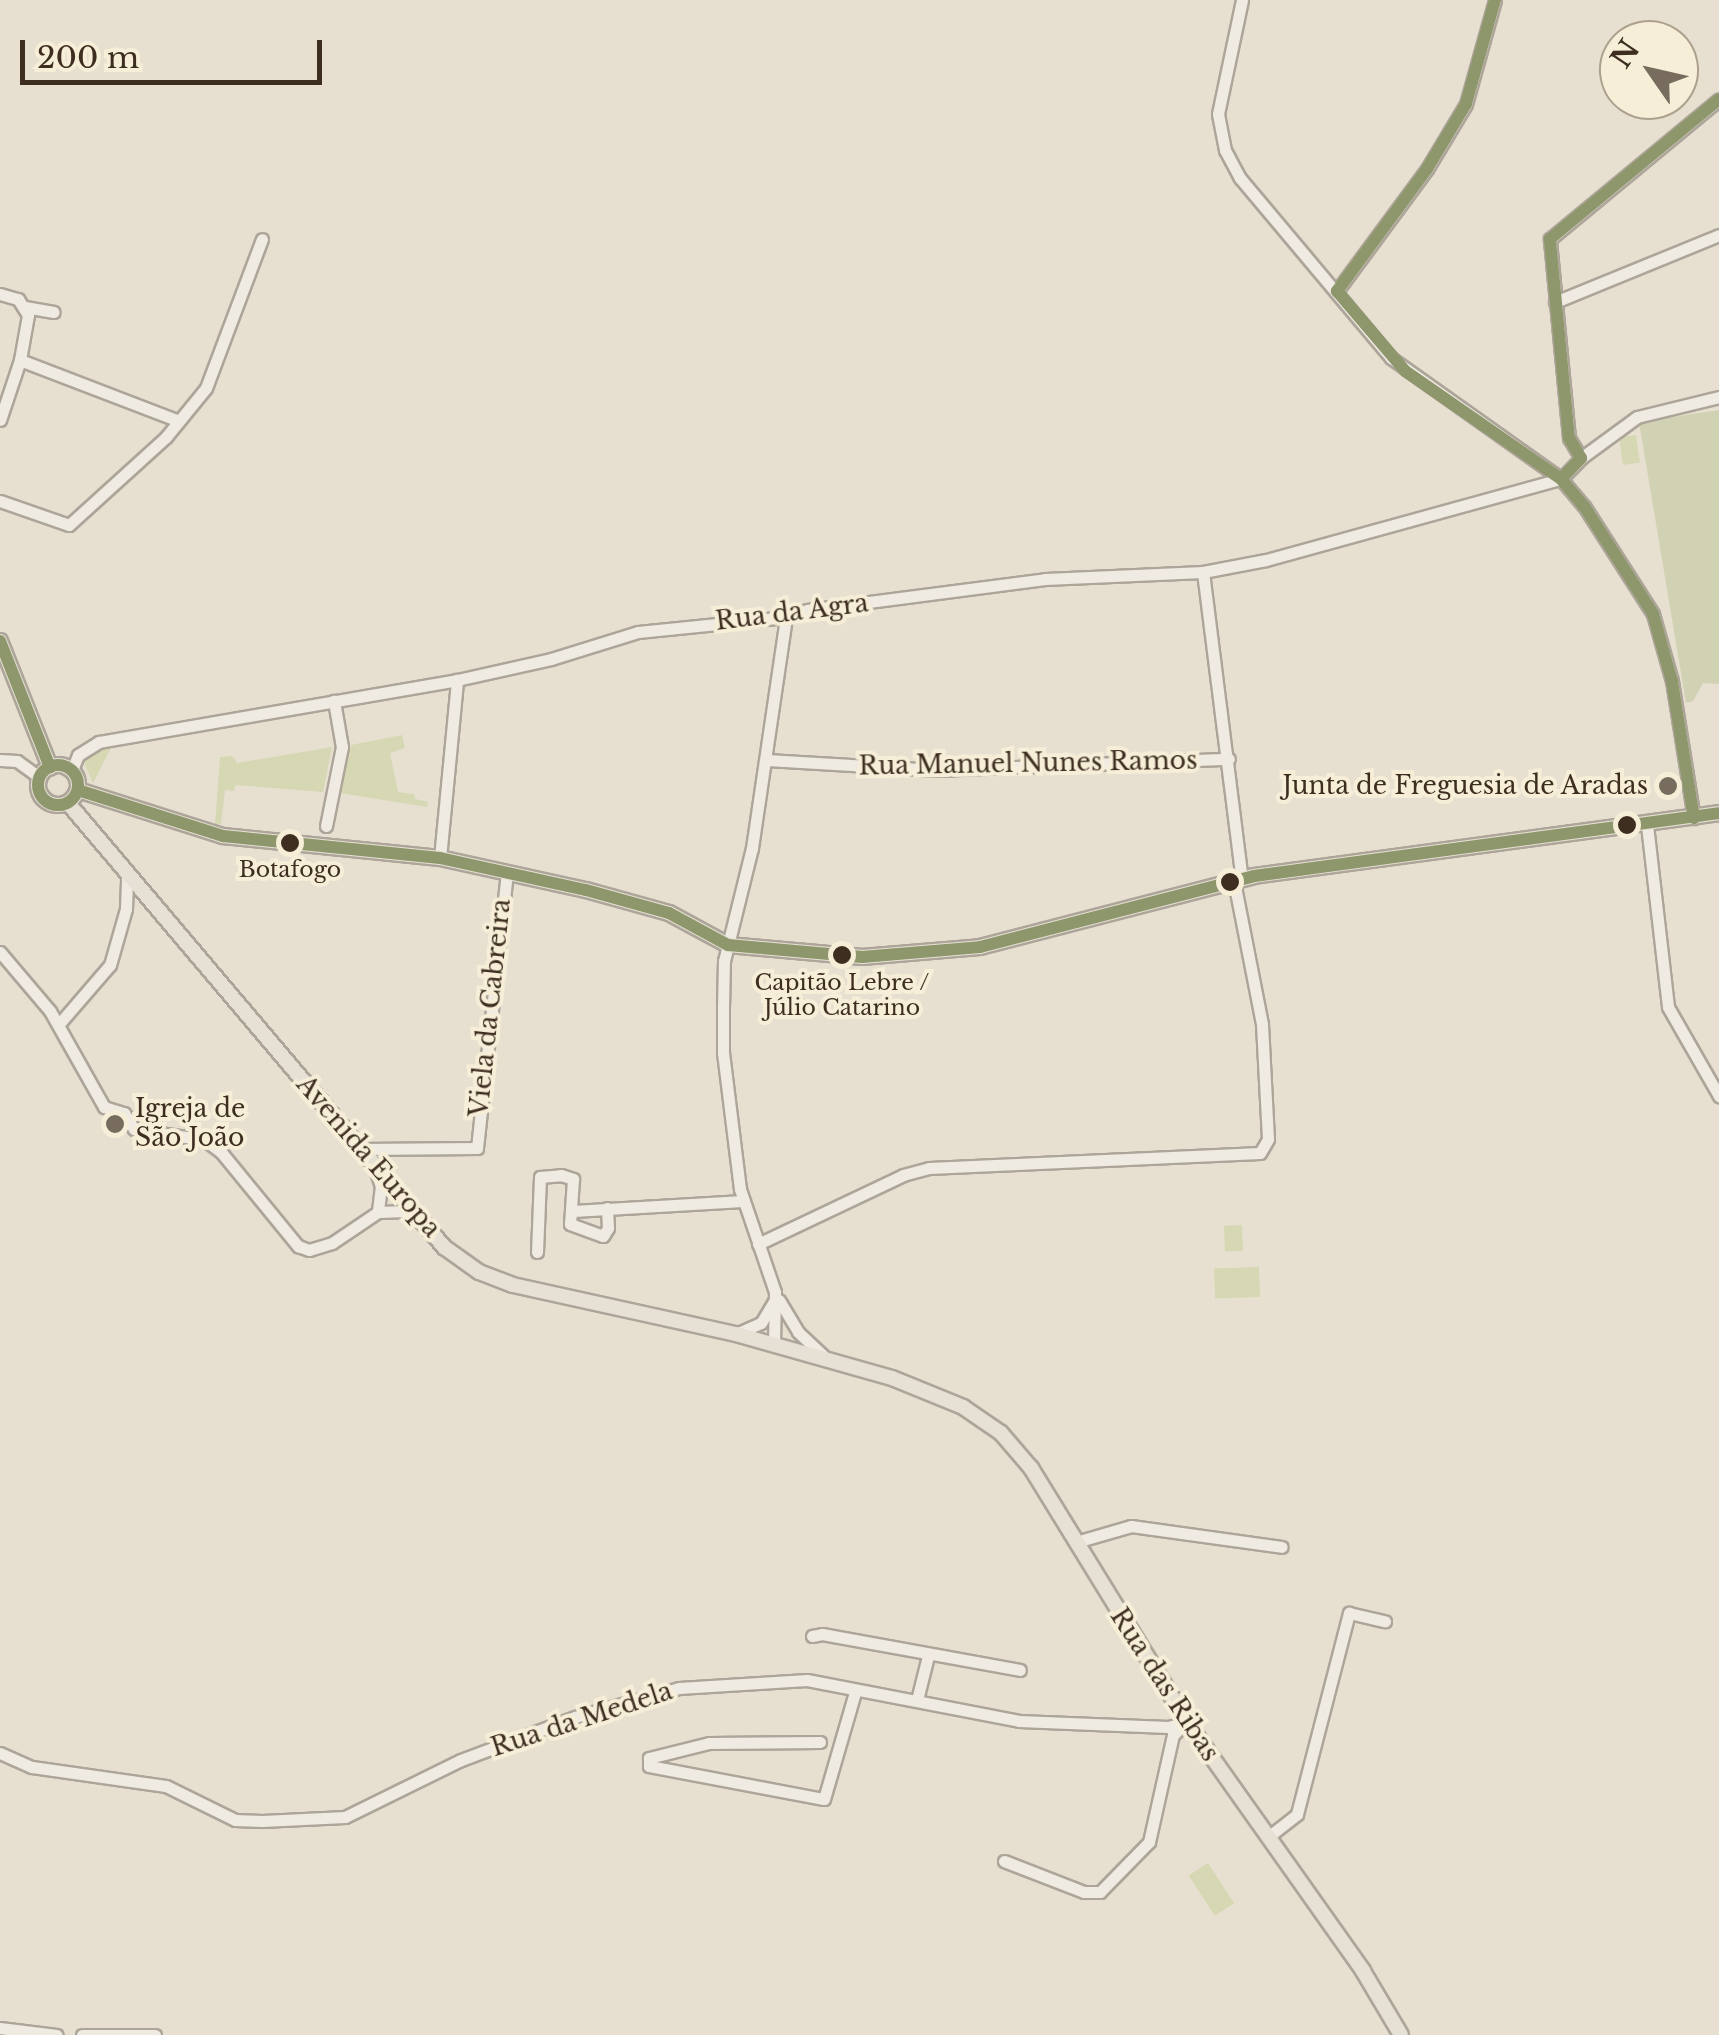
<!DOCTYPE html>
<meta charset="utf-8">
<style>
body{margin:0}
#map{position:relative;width:1719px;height:2035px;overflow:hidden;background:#e7e0d1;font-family:"Libre Baskerville",serif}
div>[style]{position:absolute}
.green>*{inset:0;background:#d6d7b3;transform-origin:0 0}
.cemetery>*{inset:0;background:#d1d1b3}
.roads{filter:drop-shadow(2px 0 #ada599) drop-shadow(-2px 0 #ada599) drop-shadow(0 2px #ada599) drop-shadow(0 -2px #ada599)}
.minor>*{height:11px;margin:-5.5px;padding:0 5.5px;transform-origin:5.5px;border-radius:5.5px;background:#efebe3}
.major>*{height:14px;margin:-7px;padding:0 7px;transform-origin:7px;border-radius:7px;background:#e6e1d4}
.major>.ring{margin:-7px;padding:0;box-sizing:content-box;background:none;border:14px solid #e6e1d4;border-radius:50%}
.bus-1>*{height:12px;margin:-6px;padding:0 6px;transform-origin:6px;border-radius:6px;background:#8e966c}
.bus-1>.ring{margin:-6px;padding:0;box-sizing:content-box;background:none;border:12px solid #8e966c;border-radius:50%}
.dots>*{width:28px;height:28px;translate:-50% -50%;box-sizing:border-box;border:5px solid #f7eed8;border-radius:50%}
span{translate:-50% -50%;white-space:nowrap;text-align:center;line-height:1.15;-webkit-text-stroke:8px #f7eed8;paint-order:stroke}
.bus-label{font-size:22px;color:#3d2e20}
.street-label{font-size:25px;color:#3d2e20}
.poi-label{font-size:25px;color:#3d2e20}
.right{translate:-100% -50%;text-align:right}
.left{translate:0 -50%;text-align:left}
.north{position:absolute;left:1599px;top:20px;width:100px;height:100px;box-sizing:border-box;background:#f7eed8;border:2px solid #ada18e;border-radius:50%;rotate:304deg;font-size:28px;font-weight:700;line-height:40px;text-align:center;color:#3d2e20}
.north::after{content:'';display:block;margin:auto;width:35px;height:45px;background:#786c5e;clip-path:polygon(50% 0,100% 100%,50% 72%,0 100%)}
.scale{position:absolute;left:20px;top:40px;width:302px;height:45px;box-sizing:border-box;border:5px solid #3d2e20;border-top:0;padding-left:12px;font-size:30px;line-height:35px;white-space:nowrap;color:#3d2e20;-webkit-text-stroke:8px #f7eed8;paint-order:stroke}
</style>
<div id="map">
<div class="green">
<i style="left:1636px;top:435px;width:28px;height:17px;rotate:82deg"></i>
<i style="clip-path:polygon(402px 735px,405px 748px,390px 753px,398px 792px,414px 794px,415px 799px,428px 802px,427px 807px,340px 793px,351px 745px)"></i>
<i style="clip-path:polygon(112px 746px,93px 783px,83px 760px,97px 748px)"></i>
<i style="clip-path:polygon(332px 747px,323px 792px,236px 785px,234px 791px,225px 790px,221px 824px,215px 825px,220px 757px,232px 756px,237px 763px)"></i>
<i style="left:1242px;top:1225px;width:26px;height:18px;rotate:88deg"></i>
<i style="left:1259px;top:1267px;width:30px;height:45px;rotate:88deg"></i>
<i style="left:1208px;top:1863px;width:48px;height:23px;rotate:57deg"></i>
</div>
<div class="cemetery">
<i style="clip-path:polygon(1719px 410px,1719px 684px,1703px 683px,1693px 701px,1686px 703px,1639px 422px)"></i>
</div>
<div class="roads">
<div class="minor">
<i style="left:1242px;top:0;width:116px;rotate:101.9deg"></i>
<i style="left:1218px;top:114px;width:37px;rotate:79deg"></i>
<i style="left:1225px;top:150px;width:32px;rotate:62deg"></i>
<i style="left:1240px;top:178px;width:235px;rotate:50deg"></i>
<i style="left:1391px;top:358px;width:209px;rotate:35.4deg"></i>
<i style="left:1561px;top:479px;width:35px;rotate:50deg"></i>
<i style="left:1584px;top:506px;width:128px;rotate:57.4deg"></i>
<i style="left:1653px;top:614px;width:70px;rotate:74.2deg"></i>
<i style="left:1672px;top:681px;width:139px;rotate:80.9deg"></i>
<i style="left:1337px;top:291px;width:152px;rotate:-53.6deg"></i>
<i style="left:1427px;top:169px;width:76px;rotate:-59deg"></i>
<i style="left:1466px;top:104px;width:108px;rotate:-74.4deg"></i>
<i style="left:0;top:294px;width:19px;rotate:16deg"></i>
<i style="left:18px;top:299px;width:19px;rotate:58deg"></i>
<i style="left:28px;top:315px;width:46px;rotate:100.1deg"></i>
<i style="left:20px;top:360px;width:63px;rotate:108.4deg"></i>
<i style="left:1555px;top:302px;width:177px;rotate:-22.2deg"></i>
<i style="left:25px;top:307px;width:29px;rotate:10deg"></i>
<i style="left:20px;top:360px;width:170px;rotate:21deg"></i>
<i style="left:1581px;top:458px;width:69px;rotate:-36.2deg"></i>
<i style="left:1637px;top:417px;width:84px;rotate:-13.7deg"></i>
<i style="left:1561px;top:479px;width:29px;rotate:-46deg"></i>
<i style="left:1581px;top:458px;width:23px;rotate:-121deg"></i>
<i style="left:1569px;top:438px;width:200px;rotate:-95.5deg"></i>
<i style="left:1550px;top:239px;width:219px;rotate:-39.6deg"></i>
<i style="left:0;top:501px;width:73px;rotate:19.2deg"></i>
<i style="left:69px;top:525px;width:131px;rotate:-42.2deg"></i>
<i style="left:166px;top:437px;width:63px;rotate:-50.8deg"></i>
<i style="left:206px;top:388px;width:159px;rotate:-69.4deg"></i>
<i style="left:1203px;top:572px;width:309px;rotate:82.8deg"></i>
<i style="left:0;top:760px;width:17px;rotate:3deg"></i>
<i style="left:17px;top:761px;width:27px;rotate:36deg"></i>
<i style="left:767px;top:760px;width:169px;rotate:3.4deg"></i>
<i style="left:936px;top:770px;width:293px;rotate:-2.2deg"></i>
<i style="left:72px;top:770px;width:16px;rotate:-68deg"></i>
<i style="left:78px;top:755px;width:25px;rotate:-32deg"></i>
<i style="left:99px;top:742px;width:363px;rotate:-9.8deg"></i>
<i style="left:457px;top:680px;width:96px;rotate:-12.6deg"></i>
<i style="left:551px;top:659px;width:91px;rotate:-17.2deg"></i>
<i style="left:638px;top:632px;width:149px;rotate:-5.8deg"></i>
<i style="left:786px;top:617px;width:22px;rotate:-18deg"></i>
<i style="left:807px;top:610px;width:240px;rotate:-7.4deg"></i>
<i style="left:1045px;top:579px;width:158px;rotate:-2.5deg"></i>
<i style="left:1203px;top:572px;width:64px;rotate:-10.8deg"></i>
<i style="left:1266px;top:560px;width:306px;rotate:-15.4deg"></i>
<i style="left:1647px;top:825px;width:183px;rotate:83.4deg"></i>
<i style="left:1668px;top:1007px;width:103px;rotate:60.2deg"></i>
<i style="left:326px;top:826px;width:81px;rotate:-78.6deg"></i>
<i style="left:342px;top:747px;width:47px;rotate:-99.9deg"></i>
<i style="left:440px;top:858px;width:179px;rotate:-84.5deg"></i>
<i style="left:0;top:952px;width:77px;rotate:49.7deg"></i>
<i style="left:50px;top:1011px;width:110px;rotate:60.6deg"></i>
<i style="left:104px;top:1107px;width:21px;rotate:17deg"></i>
<i style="left:124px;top:1113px;width:19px;rotate:58deg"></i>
<i style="left:134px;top:1129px;width:72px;rotate:8.8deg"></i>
<i style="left:205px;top:1140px;width:20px;rotate:37deg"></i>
<i style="left:221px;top:1152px;width:122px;rotate:50.7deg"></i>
<i style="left:298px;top:1246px;width:12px;rotate:20deg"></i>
<i style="left:309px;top:1250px;width:24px;rotate:-17deg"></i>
<i style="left:332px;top:1243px;width:55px;rotate:-34deg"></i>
<i style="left:378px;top:1212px;width:36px;rotate:-2deg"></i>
<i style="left:59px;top:1024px;width:78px;rotate:-49.2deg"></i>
<i style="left:110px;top:965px;width:58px;rotate:-74.1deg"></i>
<i style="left:126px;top:909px;width:32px;rotate:-88deg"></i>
<i style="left:360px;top:1149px;width:117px;rotate:-0.5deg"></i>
<i style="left:477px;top:1148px;width:278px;rotate:-83.8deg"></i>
<i style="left:375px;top:1168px;width:19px;rotate:72deg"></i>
<i style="left:381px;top:1186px;width:26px;rotate:97deg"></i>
<i style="left:573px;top:1211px;width:170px;rotate:-3.4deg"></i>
<i style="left:758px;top:1244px;width:161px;rotate:-25.4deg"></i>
<i style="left:903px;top:1175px;width:27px;rotate:-15deg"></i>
<i style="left:929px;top:1168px;width:331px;rotate:-2.6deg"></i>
<i style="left:1260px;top:1153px;width:16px;rotate:-60deg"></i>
<i style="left:1268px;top:1139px;width:115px;rotate:-93deg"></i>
<i style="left:1262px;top:1024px;width:146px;rotate:-101.1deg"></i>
<i style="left:537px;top:1252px;width:75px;rotate:-87.7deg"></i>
<i style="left:540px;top:1177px;width:21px;rotate:-5deg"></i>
<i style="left:561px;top:1175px;width:13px;rotate:18deg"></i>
<i style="left:573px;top:1179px;width:45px;rotate:93.8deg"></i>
<i style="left:570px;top:1224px;width:35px;rotate:20deg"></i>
<i style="left:603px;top:1236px;width:9px;rotate:-58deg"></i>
<i style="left:608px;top:1228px;width:20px;rotate:-93deg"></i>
<i style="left:779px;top:1300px;width:37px;rotate:59deg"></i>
<i style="left:798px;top:1332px;width:34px;rotate:43deg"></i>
<i style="left:736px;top:1334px;width:27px;rotate:-24deg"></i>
<i style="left:761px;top:1323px;width:26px;rotate:-59deg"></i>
<i style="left:774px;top:1344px;width:52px;rotate:-88.9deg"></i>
<i style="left:775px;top:1292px;width:109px;rotate:-108.8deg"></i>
<i style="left:740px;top:1189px;width:137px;rotate:-97.1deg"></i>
<i style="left:723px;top:1053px;width:45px;rotate:-90deg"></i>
<i style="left:723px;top:1008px;width:47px;rotate:-88.8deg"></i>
<i style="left:724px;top:961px;width:116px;rotate:-76.1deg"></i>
<i style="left:752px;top:848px;width:233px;rotate:-81.6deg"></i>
<i style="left:1076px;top:1542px;width:57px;rotate:-16.2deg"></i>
<i style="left:1131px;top:1526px;width:152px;rotate:7.9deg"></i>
<i style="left:812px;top:1636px;width:10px;rotate:-11deg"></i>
<i style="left:822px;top:1634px;width:201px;rotate:10.3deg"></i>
<i style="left:917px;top:1700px;width:45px;rotate:-76deg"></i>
<i style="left:820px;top:1742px;width:111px;rotate:179.5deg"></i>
<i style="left:709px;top:1743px;width:62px;rotate:166deg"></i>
<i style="left:649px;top:1758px;width:8px;rotate:90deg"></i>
<i style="left:649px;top:1766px;width:178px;rotate:10.7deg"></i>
<i style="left:824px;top:1799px;width:111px;rotate:-73.8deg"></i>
<i style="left:0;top:1753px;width:35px;rotate:24deg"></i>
<i style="left:32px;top:1767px;width:135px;rotate:8.1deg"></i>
<i style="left:166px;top:1786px;width:77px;rotate:26.2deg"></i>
<i style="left:235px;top:1820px;width:27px;rotate:2deg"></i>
<i style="left:262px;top:1821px;width:83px;rotate:-2.8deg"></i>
<i style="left:345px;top:1817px;width:129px;rotate:-26.2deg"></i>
<i style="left:461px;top:1760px;width:122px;rotate:-20.7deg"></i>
<i style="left:575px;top:1717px;width:108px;rotate:-15.6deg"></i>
<i style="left:679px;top:1688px;width:128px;rotate:-3.6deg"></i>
<i style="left:807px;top:1680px;width:216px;rotate:10.9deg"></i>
<i style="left:1019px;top:1721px;width:149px;rotate:2.3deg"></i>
<i style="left:1168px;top:1727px;width:20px;rotate:-15deg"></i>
<i style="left:1268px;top:1837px;width:37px;rotate:-38deg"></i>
<i style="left:1297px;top:1814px;width:208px;rotate:-75.5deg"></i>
<i style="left:1349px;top:1613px;width:37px;rotate:13deg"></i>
<i style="left:1004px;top:1861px;width:86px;rotate:21.2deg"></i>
<i style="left:1084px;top:1892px;width:16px"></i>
<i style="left:1100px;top:1892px;width:70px;rotate:-45.6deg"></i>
<i style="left:1149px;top:1842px;width:110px;rotate:-77.4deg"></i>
<i style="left:1173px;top:1735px;width:14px;rotate:-45deg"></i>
<i style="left:0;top:2028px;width:57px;rotate:7deg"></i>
<i style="left:82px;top:2035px;width:73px"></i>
</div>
<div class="major">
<i style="left:0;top:641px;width:136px;rotate:68.4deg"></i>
<i class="ring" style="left:38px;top:765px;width:26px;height:26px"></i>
<i style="left:78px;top:790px;width:152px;rotate:17.6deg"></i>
<i style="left:223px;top:836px;width:218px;rotate:5.8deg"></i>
<i style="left:440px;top:858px;width:149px;rotate:12.4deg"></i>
<i style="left:586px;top:890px;width:86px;rotate:15.5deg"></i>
<i style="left:669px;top:913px;width:67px;rotate:28.5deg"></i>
<i style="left:728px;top:945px;width:135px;rotate:5.1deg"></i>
<i style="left:862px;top:957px;width:118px;rotate:-4.8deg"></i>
<i style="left:980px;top:947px;width:283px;rotate:-14.5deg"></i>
<i style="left:1254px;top:876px;width:469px;rotate:-7.7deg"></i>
<i style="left:68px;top:803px;width:582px;rotate:49.74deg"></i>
<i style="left:444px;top:1247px;width:43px;rotate:35.5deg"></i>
<i style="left:479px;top:1272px;width:36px;rotate:21deg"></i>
<i style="left:513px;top:1285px;width:228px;rotate:12.4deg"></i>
<i style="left:736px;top:1334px;width:162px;rotate:15.8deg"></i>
<i style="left:892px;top:1378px;width:77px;rotate:22.2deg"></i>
<i style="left:963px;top:1407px;width:46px;rotate:34.4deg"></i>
<i style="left:1001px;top:1433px;width:46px;rotate:49.4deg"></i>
<i style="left:1031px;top:1468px;width:298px;rotate:58.4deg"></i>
<i style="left:1187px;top:1722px;width:305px;rotate:54.7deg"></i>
<i style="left:1363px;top:1971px;width:74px;rotate:59.3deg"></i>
</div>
</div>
<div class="bus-1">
<i style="left:1495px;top:0;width:108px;rotate:105.6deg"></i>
<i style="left:1466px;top:104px;width:76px;rotate:121deg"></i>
<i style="left:1427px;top:169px;width:152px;rotate:126.4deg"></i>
<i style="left:1337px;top:291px;width:105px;rotate:49.6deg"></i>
<i style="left:1405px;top:371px;width:190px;rotate:34.7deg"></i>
<i style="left:1561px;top:479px;width:35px;rotate:50deg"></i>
<i style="left:1584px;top:506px;width:128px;rotate:57.4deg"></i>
<i style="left:1653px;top:614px;width:70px;rotate:74.2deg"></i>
<i style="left:1672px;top:681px;width:139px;rotate:80.9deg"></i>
<i style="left:1561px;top:479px;width:29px;rotate:-46deg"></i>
<i style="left:1581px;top:458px;width:23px;rotate:-121deg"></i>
<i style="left:1569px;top:438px;width:200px;rotate:-95.5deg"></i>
<i style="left:1550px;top:239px;width:219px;rotate:-39.6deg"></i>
<i style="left:0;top:641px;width:136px;rotate:68.4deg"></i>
<i class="ring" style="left:38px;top:765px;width:28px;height:28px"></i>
<i style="left:78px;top:790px;width:152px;rotate:17.6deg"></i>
<i style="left:223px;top:836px;width:218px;rotate:5.8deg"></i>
<i style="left:440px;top:858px;width:149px;rotate:12.4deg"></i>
<i style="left:586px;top:890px;width:86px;rotate:15.5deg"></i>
<i style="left:669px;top:913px;width:67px;rotate:28.5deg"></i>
<i style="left:728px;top:945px;width:135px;rotate:5.1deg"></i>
<i style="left:862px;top:957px;width:118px;rotate:-4.8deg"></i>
<i style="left:980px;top:947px;width:283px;rotate:-14.5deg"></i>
<i style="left:1254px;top:876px;width:469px;rotate:-7.7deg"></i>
</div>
<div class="dots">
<i style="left:1668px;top:786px;background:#786c5e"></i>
<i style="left:1627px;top:825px;background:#3d2e20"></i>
<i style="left:290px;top:843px;background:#3d2e20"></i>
<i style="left:1230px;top:882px;background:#3d2e20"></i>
<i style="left:842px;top:955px;background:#3d2e20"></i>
<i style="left:115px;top:1124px;background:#786c5e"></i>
</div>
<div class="bus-label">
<span style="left:290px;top:870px">Botafogo</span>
<span style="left:842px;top:995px">Capitão Lebre /<br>Júlio Catarino</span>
</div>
<div class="street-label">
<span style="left:792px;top:613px;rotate:-7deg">Rua da Agra</span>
<span style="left:1028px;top:764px;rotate:-1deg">Rua Manuel Nunes Ramos</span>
<span style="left:491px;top:1008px;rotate:-84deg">Viela da Cabreira</span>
<span style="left:368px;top:1157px;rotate:49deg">Avenida Europa</span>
<span style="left:1164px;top:1685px;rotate:57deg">Rua das Ribas</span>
<span style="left:582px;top:1720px;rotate:-18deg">Rua da Medela</span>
</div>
<div class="poi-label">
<span class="right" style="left:1648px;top:786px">Junta de Freguesia de Aradas</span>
<span class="left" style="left:135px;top:1124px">Igreja de<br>São João</span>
</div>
<div class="north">N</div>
<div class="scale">200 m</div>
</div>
